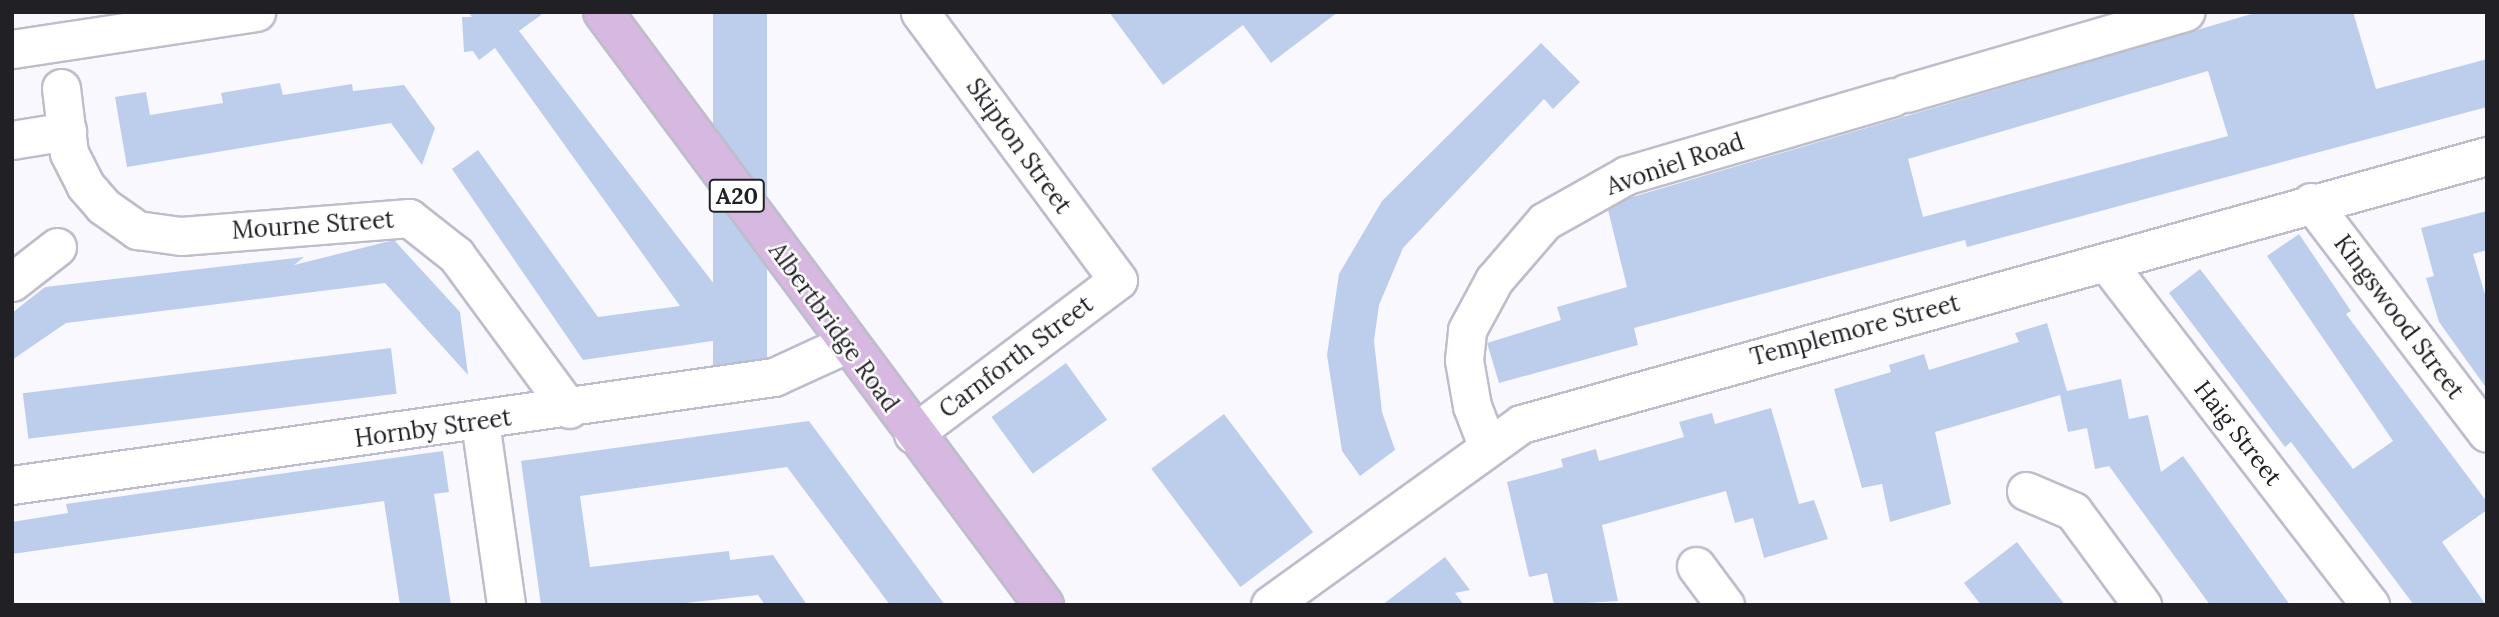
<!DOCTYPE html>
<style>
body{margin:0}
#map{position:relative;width:2499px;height:617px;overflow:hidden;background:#f9f8ff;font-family:Lora,serif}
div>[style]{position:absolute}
.building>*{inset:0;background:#bdceec;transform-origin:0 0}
.roads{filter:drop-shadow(2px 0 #bebdcb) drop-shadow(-2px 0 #bebdcb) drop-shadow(0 2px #bebdcb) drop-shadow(0 -2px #bebdcb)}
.street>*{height:37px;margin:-18.5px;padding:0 18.5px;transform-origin:18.5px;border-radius:18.5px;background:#fff}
.primary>*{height:38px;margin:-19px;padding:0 19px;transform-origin:19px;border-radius:19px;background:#d6b8e1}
span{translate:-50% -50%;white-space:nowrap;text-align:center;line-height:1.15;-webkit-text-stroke:5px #fff;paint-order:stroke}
.shield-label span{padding:2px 5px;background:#fff;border:2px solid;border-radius:5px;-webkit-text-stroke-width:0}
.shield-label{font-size:23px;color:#202025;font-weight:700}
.street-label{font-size:24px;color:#202025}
.frame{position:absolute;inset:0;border:14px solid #202025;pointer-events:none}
</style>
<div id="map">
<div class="building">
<i style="clip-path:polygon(468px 12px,545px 12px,519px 31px,721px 293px,726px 339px,583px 360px,452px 169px,478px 150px,598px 317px,680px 306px,495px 48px,479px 60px,473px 51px,464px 52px,462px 17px,472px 17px)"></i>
<i style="left:713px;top:12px;width:54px;height:385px"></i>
<i style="clip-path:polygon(1109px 12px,1338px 12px,1271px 63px,1243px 25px,1163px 85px)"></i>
<i style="clip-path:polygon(evenodd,2258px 12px,2353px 12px,2376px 89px,2487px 59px,2487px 107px,1967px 247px,1965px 240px,1634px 328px,1638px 345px,1499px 383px,1487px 343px,1561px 320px,1557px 307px,1627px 287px,1608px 210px,1629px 198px,2258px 12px,2208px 71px,2228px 136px,1923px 217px,1908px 159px,2208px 71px)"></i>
<i style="clip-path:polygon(1541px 43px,1580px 82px,1553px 109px,1544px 99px,1403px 248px,1379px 305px,1374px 341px,1382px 412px,1395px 450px,1360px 476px,1342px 451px,1327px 355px,1339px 274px,1382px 201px)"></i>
<i style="clip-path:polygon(280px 83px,283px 95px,352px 84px,353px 91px,404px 85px,435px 128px,422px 165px,391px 123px,127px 167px,115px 97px,146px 92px,150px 115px,223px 103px,221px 93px)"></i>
<i style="clip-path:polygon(2487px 211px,2487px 250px,2473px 254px,2487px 301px,2487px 389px,2439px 322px,2426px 278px,2434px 276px,2421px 228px)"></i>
<i style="clip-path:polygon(2299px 234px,2351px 311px,2346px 314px,2487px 502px,2487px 510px,2442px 542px,2486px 605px,2414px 605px,2291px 442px,2285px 447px,2169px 293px,2200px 269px,2353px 469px,2393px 441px,2267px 256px)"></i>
<i style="clip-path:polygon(394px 240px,460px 312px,468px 375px,385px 283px,66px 323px,12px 360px,12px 313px,45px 287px,304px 257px,294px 265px)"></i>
<i style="clip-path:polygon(2047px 323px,2067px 391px,2121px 379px,2129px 419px,2148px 415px,2161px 472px,2183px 456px,2290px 605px,2210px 605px,2109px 466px,2095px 469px,2087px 428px,2068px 432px,2060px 395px,1935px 432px,1951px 504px,1890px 522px,1882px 484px,1862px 488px,1834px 389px,1891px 372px,1889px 365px,1924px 354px,1929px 370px,2019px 342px,2015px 333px)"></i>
<i style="left:391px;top:348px;width:46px;height:371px;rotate:83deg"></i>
<i style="left:1066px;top:363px;width:70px;height:92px;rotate:54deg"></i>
<i style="clip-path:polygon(1771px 408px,1799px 504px,1814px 500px,1828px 539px,1764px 558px,1753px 518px,1735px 523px,1726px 491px,1602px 525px,1618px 601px,1554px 605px,1547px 573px,1529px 577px,1507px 482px,1563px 467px,1561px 459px,1596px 449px,1599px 461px,1684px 437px,1679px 422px,1712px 413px,1715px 424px)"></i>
<i style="left:1224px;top:414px;width:148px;height:91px;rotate:53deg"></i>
<i style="clip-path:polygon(809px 421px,945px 605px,890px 605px,787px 467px,580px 496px,590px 567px,729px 551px,730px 560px,773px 555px,807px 605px,765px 605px,758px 595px,667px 605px,541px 605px,521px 461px)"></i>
<i style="clip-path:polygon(443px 451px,449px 492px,434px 494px,451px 605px,400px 605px,384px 501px,12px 554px,12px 522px,68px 513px,66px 504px)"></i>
<i style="clip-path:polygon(2017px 542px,2045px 579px,2065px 605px,1981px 605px,1964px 583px)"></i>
<i style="clip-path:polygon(1445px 557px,1470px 590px,1455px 593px,1464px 605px,1382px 605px)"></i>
</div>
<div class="roads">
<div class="street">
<i style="left:12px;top:49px;width:247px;rotate:-8.6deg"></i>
<i style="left:61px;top:88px;width:65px;rotate:83deg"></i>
<i style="left:69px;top:153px;width:36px;rotate:63deg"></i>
<i style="left:85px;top:185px;width:28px;rotate:49deg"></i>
<i style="left:103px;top:206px;width:42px;rotate:35.2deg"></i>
<i style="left:137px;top:230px;width:44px;rotate:7.8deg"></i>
<i style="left:181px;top:236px;width:229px;rotate:-4.5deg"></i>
<i style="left:409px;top:218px;width:60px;rotate:38.2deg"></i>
<i style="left:456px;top:255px;width:191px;rotate:53.7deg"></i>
<i style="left:1906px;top:93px;width:291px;rotate:-16.2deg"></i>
<i style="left:12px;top:140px;width:56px;rotate:-9.3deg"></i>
<i style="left:2311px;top:202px;width:290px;rotate:52.7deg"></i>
<i style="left:2106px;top:262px;width:433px;rotate:52.4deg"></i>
<i style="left:12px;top:282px;width:57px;rotate:-37.9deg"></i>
<i style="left:480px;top:422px;width:185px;rotate:81.9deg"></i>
<i style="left:913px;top:434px;width:256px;rotate:-36.9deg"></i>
<i style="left:1118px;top:280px;width:333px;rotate:-126.5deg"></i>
<i style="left:1487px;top:445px;width:42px;rotate:-111deg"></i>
<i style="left:1472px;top:406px;width:47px;rotate:-99.9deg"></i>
<i style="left:1464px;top:360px;width:30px;rotate:-84deg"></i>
<i style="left:1467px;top:330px;width:57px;rotate:-61.6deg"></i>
<i style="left:1494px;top:280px;width:78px;rotate:-49.2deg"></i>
<i style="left:1545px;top:221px;width:94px;rotate:-29.3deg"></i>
<i style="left:1627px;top:175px;width:277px;rotate:-16.3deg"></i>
<i style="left:12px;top:485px;width:770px;rotate:-8.07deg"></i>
<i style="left:774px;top:377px;width:79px;rotate:-24.6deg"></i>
<i style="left:2026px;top:491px;width:51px;rotate:23.1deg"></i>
<i style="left:2073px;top:511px;width:117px;rotate:53.7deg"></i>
<i style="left:1696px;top:566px;width:49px;rotate:53.4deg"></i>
<i style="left:1270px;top:605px;width:309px;rotate:-35.8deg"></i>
<i style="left:1521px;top:424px;width:1002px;rotate:-15.51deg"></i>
</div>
<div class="primary">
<i style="left:603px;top:12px;width:739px;rotate:53.36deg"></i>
</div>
</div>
<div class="shield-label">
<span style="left:737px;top:196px">A20</span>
</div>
<div class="street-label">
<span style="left:1019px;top:146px;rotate:54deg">Skipton Street</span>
<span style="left:1675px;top:164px;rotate:-19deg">Avoniel Road</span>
<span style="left:313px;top:225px;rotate:-4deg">Mourne Street</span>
<span style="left:2399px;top:317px;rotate:53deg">Kingswood Street</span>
<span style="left:834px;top:327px;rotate:54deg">Albertbridge Road</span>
<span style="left:1855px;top:330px;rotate:-15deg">Templemore Street</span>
<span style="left:1016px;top:357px;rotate:-37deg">Carnforth Street</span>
<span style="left:433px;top:428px;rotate:-8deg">Hornby Street</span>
<span style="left:2238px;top:433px;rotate:52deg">Haig Street</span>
</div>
<div class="frame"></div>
</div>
